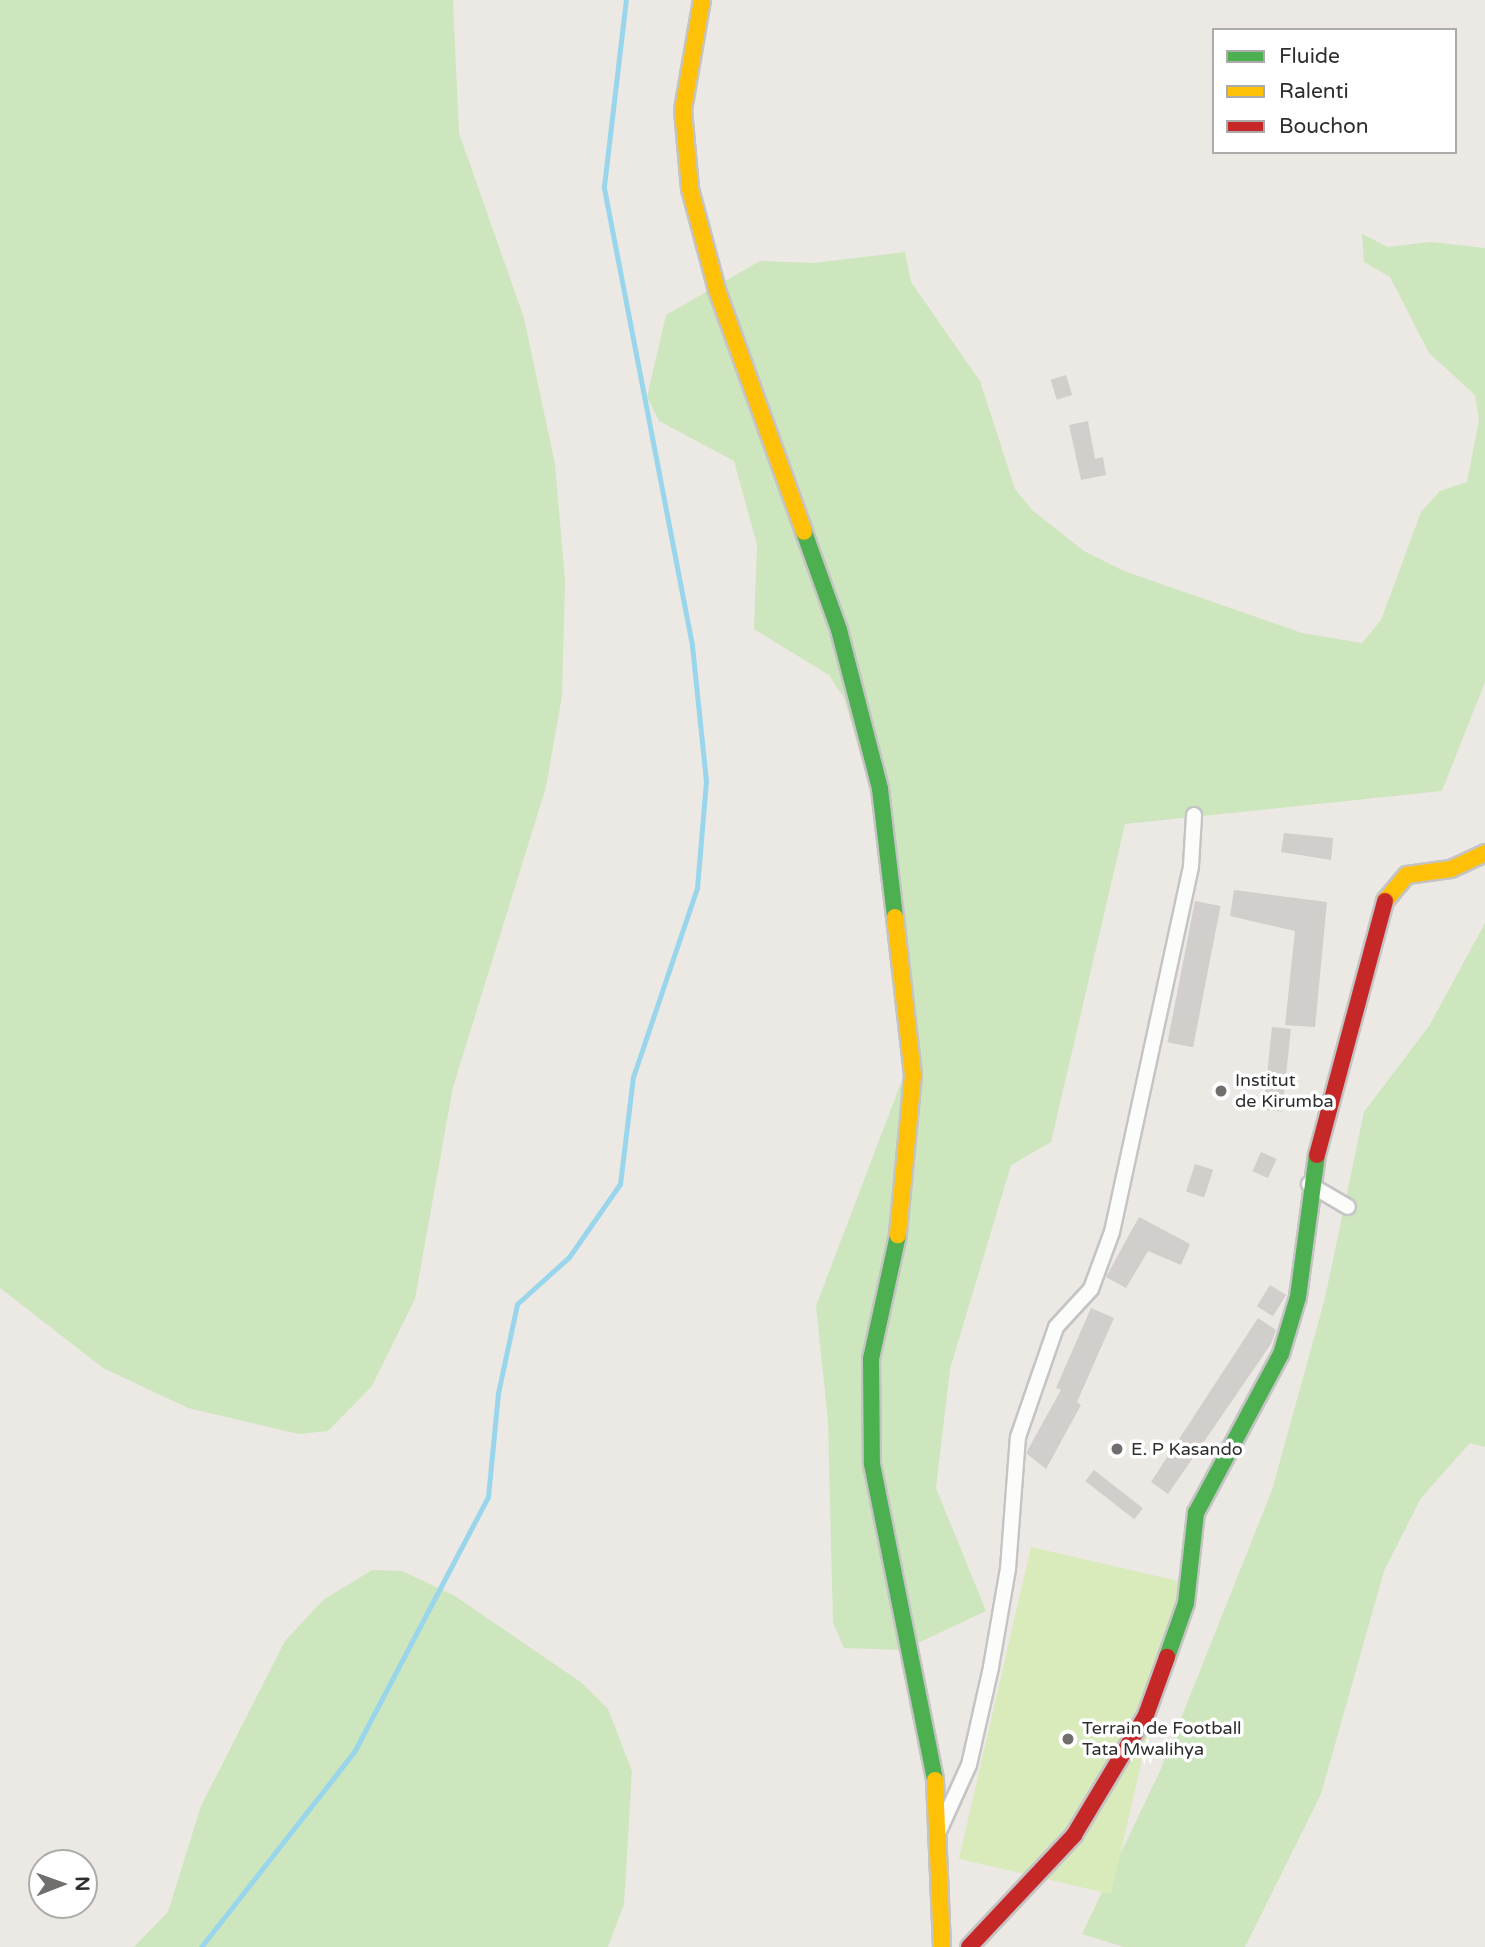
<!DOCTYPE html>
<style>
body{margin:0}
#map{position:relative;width:1485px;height:1947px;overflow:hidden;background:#ece8e4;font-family:"Varela Round",sans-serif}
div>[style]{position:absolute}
.green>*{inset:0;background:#cee6be}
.pitch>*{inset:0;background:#d9eabb;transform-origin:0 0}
.stream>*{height:5px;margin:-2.5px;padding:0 2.5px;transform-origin:2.5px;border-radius:2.5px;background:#99d6ec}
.building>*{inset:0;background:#d1cecb;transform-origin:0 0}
.roads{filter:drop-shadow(2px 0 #c5c4c5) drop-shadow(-2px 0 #c5c4c5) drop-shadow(0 2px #c5c4c5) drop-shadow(0 -2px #c5c4c5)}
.street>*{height:14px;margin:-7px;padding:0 7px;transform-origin:7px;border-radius:7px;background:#fcfcfb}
.fast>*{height:16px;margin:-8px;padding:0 8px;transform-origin:8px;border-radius:8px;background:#4caf50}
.slow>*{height:16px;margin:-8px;padding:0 8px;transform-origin:8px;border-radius:8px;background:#ffc107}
.jam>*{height:16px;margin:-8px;padding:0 8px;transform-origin:8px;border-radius:8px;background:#c62828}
.dots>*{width:19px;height:19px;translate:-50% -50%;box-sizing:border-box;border:4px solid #fff;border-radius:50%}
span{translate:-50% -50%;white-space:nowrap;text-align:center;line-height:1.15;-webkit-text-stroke:7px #fff;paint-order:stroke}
.poi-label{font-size:18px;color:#2e2e2e}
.left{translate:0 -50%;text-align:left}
.legend{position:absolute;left:1212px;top:28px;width:245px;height:126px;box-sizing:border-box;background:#fff;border:2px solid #ababab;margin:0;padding:9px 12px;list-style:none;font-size:21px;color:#2e2e2e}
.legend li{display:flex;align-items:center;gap:14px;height:35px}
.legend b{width:35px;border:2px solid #ababab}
.north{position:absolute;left:28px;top:1849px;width:70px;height:70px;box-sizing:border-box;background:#fff;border:2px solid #ababab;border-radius:50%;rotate:89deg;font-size:19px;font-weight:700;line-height:28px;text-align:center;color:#2e2e2e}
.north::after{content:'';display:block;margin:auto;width:24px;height:32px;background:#706f6e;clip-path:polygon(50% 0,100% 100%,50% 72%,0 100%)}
</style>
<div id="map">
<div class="green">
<i style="clip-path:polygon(0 0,453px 0,459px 133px,524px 318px,555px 464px,565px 580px,562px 696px,546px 787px,453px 1087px,415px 1299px,372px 1386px,328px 1431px,299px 1434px,188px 1408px,103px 1368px,0 1288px)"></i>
<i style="clip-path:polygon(1362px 234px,1388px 247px,1431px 242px,1485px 248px,1485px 682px,1442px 791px,1125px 824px,1051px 1142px,1011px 1165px,950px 1369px,936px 1488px,986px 1611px,903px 1650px,844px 1648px,833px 1623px,828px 1422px,816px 1306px,907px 1067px,879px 819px,844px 698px,829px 675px,754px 629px,757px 545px,734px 461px,659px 421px,647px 397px,666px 315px,760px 261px,814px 263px,905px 252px,911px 282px,980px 381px,1015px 489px,1032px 510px,1084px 551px,1124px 571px,1302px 633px,1362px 643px,1381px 620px,1421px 512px,1440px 491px,1467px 482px,1479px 420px,1475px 395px,1429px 353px,1390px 277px,1364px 262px)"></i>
<i style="clip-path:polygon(1485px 923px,1485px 1447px,1470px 1443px,1421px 1498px,1384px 1571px,1321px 1794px,1245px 1947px,1124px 1947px,1082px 1934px,1160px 1771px,1272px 1490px,1325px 1298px,1364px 1112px,1429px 1026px)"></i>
<i style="clip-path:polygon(372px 1570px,402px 1571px,455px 1596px,582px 1683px,608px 1709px,632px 1771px,624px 1904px,608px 1947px,134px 1947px,168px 1912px,201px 1806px,285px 1641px,323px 1600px)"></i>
</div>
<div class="pitch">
<i style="left:1031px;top:1547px;width:156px;height:320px;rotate:13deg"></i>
</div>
<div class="stream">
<i style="left:201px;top:1947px;width:248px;rotate:-51.9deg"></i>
<i style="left:354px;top:1752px;width:288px;rotate:-62.3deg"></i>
<i style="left:488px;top:1497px;width:104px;rotate:-84.5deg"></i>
<i style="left:498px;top:1393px;width:91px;rotate:-77.9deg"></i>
<i style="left:517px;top:1304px;width:70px;rotate:-42.1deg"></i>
<i style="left:569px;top:1257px;width:89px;rotate:-55.1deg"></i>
<i style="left:620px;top:1184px;width:108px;rotate:-83.1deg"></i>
<i style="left:633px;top:1077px;width:200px;rotate:-71.3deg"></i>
<i style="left:697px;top:888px;width:107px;rotate:-85.2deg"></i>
<i style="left:706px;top:781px;width:137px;rotate:-95.9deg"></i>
<i style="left:692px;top:645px;width:467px;rotate:-100.9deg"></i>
<i style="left:604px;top:186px;width:187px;rotate:-83.3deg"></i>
</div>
<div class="building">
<i style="left:1066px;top:375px;width:21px;height:16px;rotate:73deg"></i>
<i style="clip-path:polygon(1088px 421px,1095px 459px,1103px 457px,1106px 475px,1081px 480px,1069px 425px)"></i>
<i style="clip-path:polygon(1284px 833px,1333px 838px,1331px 860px,1281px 852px)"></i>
<i style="clip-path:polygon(1234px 890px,1327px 902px,1315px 1027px,1285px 1025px,1295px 931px,1230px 916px)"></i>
<i style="left:1195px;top:901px;width:26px;height:144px;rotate:11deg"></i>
<i style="left:1272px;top:1027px;width:19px;height:83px;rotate:6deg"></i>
<i style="left:1261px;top:1152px;width:17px;height:21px;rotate:24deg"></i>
<i style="left:1195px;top:1164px;width:19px;height:29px;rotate:18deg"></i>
<i style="clip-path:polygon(1139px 1217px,1190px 1244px,1181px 1265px,1148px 1251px,1126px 1288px,1106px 1277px)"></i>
<i style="left:1270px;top:1285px;width:19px;height:25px;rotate:32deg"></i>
<i style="clip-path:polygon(1091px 1308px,1114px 1318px,1077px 1402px,1081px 1405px,1046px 1469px,1026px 1453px,1061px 1390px,1056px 1388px)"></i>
<i style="clip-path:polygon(1258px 1318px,1276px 1330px,1271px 1344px,1168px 1494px,1151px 1482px)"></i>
<i style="left:1094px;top:1470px;width:62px;height:14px;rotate:38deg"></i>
</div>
<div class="roads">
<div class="street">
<i style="left:1309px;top:1184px;width:45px;rotate:30.5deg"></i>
<i style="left:939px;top:1831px;width:72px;rotate:-65.6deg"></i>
<i style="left:969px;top:1765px;width:100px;rotate:-77.3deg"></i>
<i style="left:991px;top:1667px;width:99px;rotate:-80.2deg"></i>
<i style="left:1008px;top:1569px;width:132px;rotate:-85.7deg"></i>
<i style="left:1018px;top:1437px;width:116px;rotate:-70.9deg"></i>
<i style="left:1056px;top:1327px;width:52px;rotate:-47.4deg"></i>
<i style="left:1091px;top:1289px;width:61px;rotate:-69.8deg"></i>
<i style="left:1112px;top:1232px;width:374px;rotate:-77.8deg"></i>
<i style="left:1191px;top:866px;width:51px;rotate:-86.6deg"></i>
</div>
<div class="fast">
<i style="left:804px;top:532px;width:104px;rotate:70.3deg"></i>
<i style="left:839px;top:630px;width:164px;rotate:75.5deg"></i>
<i style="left:880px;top:789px;width:129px;rotate:83.3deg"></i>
<i style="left:898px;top:1235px;width:127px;rotate:102.3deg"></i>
<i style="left:871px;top:1359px;width:105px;rotate:89.5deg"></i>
<i style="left:872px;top:1464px;width:322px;rotate:78.7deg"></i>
<i style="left:1167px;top:1657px;width:57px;rotate:-70.6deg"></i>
<i style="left:1186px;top:1603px;width:91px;rotate:-83.7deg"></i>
<i style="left:1196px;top:1513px;width:180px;rotate:-61.9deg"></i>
<i style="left:1281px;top:1354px;width:59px;rotate:-73.4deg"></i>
<i style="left:1298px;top:1297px;width:143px;rotate:-82.4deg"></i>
</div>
<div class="slow">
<i style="left:702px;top:0;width:112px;rotate:99.8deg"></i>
<i style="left:683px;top:110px;width:79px;rotate:84.9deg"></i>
<i style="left:690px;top:189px;width:105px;rotate:75deg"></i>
<i style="left:717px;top:290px;width:257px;rotate:70.2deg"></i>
<i style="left:1385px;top:901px;width:34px;rotate:-50deg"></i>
<i style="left:1407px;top:875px;width:44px;rotate:-7.8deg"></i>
<i style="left:1451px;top:869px;width:38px;rotate:-25deg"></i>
<i style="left:895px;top:917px;width:159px;rotate:83.5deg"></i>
<i style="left:913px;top:1075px;width:161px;rotate:95.4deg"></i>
<i style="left:935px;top:1780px;width:167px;rotate:87.6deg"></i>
</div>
<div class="jam">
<i style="left:1317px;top:1155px;width:263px;rotate:-75deg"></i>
<i style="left:969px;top:1947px;width:154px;rotate:-46.8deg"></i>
<i style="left:1074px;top:1835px;width:140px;rotate:-59deg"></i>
<i style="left:1146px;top:1715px;width:62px;rotate:-70.1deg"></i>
</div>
</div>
<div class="dots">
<i style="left:1221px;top:1091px;background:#706f6e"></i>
<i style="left:1117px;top:1449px;background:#706f6e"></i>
<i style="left:1068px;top:1739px;background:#706f6e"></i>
</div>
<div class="poi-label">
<span class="left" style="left:1235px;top:1091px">Institut<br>de Kirumba</span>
<span class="left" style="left:1131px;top:1449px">E. P Kasando</span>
<span class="left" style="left:1082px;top:1739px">Terrain de Football<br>Tata Mwalihya</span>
</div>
<ul class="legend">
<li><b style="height:9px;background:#4caf50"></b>Fluide</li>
<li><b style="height:9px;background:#ffc107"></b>Ralenti</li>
<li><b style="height:9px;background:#c62828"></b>Bouchon</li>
</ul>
<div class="north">N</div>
</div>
